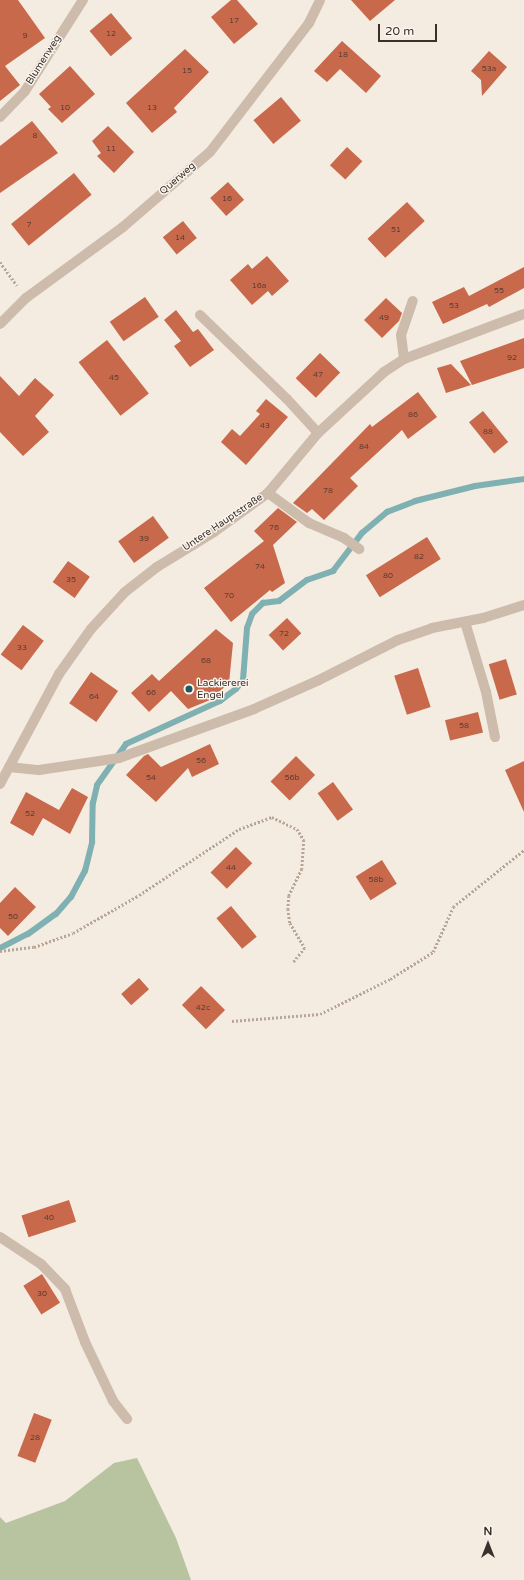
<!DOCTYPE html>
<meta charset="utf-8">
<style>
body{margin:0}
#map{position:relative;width:524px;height:1580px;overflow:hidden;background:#f4ebe1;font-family:"Varela Round",sans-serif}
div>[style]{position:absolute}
.green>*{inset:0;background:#b8c4a0}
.stream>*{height:6px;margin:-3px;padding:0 3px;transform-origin:3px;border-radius:3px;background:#7fb0b2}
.building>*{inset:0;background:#c8694b;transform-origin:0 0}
.path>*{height:2.5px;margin-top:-1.25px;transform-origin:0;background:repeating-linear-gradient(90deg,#b9a596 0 2px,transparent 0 4px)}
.service>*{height:10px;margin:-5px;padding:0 5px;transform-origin:5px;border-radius:5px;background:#cdbbac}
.minor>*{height:10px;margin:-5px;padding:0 5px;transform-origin:5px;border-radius:5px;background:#cdbbac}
.tertiary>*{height:10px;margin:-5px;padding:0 5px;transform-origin:5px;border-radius:5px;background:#cdbbac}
.dots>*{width:11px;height:11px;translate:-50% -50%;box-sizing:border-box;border:2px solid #fbf5ee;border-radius:50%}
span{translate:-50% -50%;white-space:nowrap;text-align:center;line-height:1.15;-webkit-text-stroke:3px #fbf5ee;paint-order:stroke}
.number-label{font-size:8px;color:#5e3e33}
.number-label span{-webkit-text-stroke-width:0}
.street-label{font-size:10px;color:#3b302b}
.poi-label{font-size:10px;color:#3b302b}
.left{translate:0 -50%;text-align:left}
.north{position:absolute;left:468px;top:1524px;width:40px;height:40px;-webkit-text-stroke:3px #fbf5ee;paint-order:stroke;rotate:0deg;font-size:11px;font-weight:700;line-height:16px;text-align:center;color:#3b302b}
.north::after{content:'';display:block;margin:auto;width:14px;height:18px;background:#3b302b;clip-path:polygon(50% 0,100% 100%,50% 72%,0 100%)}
.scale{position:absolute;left:378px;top:24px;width:59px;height:18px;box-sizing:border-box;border:2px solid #3b302b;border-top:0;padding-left:5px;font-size:12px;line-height:14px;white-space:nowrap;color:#3b302b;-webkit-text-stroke:3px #fbf5ee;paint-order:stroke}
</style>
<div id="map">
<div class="green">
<i style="clip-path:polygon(137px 1458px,176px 1538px,191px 1580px,0 1580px,0 1517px,6px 1523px,65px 1501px,114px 1463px)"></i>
</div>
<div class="stream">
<i style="left:0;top:948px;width:31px;rotate:-27deg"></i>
<i style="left:28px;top:934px;width:34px;rotate:-36deg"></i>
<i style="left:56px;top:914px;width:23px;rotate:-49deg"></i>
<i style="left:71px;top:897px;width:30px;rotate:-62deg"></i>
<i style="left:85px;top:871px;width:30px;rotate:-76deg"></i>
<i style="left:92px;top:842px;width:39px;rotate:-89deg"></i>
<i style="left:93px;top:803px;width:18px;rotate:-77deg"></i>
<i style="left:97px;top:785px;width:50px;rotate:-54.7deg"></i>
<i style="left:126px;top:744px;width:103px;rotate:-24.6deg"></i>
<i style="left:220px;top:701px;width:20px;rotate:-37deg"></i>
<i style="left:236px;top:689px;width:11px;rotate:-52deg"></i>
<i style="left:243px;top:680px;width:52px;rotate:-85.6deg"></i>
<i style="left:247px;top:628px;width:15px;rotate:-70deg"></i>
<i style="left:252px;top:614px;width:16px;rotate:-45deg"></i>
<i style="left:263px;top:603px;width:16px;rotate:-7deg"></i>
<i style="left:279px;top:601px;width:35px;rotate:-37deg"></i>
<i style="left:307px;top:580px;width:28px;rotate:-19deg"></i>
<i style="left:333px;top:571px;width:48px;rotate:-52.7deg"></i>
<i style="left:362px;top:533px;width:33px;rotate:-40deg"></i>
<i style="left:387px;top:512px;width:30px;rotate:-21deg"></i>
<i style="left:415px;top:501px;width:62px;rotate:-14deg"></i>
<i style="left:475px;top:486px;width:49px;rotate:-8.1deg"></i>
</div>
<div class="building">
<i style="clip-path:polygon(0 0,18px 0,45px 38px,5px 66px,20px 85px,0 101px)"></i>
<i style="clip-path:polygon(231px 0,237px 0,258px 24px,234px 44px,211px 17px)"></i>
<i style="clip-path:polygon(351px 0,395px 0,370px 21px)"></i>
<i style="left:111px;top:13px;width:33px;height:28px;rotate:50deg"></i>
<i style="clip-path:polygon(342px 41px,381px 76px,366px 93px,340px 69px,327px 82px,314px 71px)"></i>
<i style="clip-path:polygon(185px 49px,209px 72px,174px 108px,177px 112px,152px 133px,126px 103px)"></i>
<i style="clip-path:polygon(489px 51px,507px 67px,482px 96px,481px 80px,471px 71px)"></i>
<i style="clip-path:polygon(70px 66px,95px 94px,62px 123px,48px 109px,51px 107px,39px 94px)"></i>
<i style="left:281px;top:97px;width:31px;height:36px;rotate:50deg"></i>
<i style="clip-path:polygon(32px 121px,58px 153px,0 193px,0 146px)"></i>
<i style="clip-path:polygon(108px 126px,134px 152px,114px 173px,97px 156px,101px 153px,92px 141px)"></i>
<i style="left:347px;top:147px;width:21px;height:25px;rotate:43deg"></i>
<i style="left:74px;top:173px;width:28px;height:81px;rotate:51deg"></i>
<i style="left:228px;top:182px;width:24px;height:24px;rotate:48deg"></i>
<i style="left:407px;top:202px;width:26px;height:54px;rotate:47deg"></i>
<i style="left:183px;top:221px;width:22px;height:26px;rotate:51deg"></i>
<i style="clip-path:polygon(267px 256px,289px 281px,272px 296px,268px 291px,252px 305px,230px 280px,248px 264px,252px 269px)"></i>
<i style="clip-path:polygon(524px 267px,524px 288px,489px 307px,487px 304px,443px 324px,432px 302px,464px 287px,469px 296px)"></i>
<i style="left:145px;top:297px;width:24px;height:43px;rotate:55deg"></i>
<i style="clip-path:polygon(386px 298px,402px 313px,399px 321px,382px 338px,364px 320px)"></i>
<i style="clip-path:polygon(176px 310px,193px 332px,198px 329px,214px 350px,190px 367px,174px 346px,181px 341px,164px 320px)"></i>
<i style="clip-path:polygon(524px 338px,524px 368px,472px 385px,460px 361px)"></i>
<i style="left:107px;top:340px;width:68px;height:36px;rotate:52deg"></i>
<i style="left:320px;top:353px;width:28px;height:35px;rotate:44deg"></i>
<i style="clip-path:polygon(451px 364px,471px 385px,446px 393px,437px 368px)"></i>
<i style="clip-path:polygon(0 376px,19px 396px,35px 378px,54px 395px,35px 416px,49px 432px,23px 456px,0 432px)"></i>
<i style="clip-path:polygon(418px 392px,437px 417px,408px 439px,402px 430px,350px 478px,358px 486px,324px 520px,312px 509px,307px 513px,293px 503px,370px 424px,372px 427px)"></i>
<i style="clip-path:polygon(266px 399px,288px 417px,246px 465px,221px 442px,232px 429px,240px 436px,260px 414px,256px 411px)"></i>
<i style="left:483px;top:411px;width:40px;height:18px;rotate:51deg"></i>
<i style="clip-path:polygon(278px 508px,297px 522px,273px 545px,285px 583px,272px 592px,270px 590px,231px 622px,204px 588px,264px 541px,254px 531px)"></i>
<i style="left:153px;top:516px;width:27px;height:43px;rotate:54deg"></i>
<i style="left:427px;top:537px;width:26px;height:72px;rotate:58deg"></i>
<i style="left:68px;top:561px;width:27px;height:26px;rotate:36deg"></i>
<i style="left:287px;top:618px;width:21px;height:25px;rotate:47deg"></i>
<i style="left:23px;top:625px;width:26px;height:37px;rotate:37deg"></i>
<i style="clip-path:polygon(216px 629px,233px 643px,229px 683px,210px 700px,188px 709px,171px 691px,149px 712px,131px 693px,152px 674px,159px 681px)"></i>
<i style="left:506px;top:659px;width:37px;height:18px;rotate:73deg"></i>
<i style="left:418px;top:668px;width:41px;height:25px;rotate:72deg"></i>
<i style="left:91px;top:672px;width:33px;height:38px;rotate:35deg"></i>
<i style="left:478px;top:712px;width:21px;height:34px;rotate:76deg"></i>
<i style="clip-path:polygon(210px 744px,219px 764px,192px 777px,188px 768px,156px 802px,126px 775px,144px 756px,148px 754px,161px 767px)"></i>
<i style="left:296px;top:756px;width:27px;height:36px;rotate:45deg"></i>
<i style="clip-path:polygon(524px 761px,524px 812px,505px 770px)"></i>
<i style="left:333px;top:782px;width:34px;height:19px;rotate:54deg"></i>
<i style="clip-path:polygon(72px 788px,88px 797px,70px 834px,43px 818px,33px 836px,10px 823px,26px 792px,59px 810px)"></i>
<i style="left:236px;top:847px;width:23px;height:36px;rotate:45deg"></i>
<i style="left:382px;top:860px;width:28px;height:31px;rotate:58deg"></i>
<i style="clip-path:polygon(15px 887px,36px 907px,8px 936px,0 928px,0 903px)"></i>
<i style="left:231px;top:906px;width:40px;height:19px;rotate:50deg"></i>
<i style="left:139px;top:978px;width:15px;height:24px;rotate:48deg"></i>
<i style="left:201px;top:986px;width:34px;height:27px;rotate:45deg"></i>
<i style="left:69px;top:1200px;width:23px;height:50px;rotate:72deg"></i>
<i style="left:42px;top:1274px;width:34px;height:22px;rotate:58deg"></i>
<i style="left:34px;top:1413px;width:19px;height:46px;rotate:21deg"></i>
</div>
<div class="path">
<i style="left:0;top:262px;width:29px;rotate:54deg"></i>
<i style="left:0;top:951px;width:34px;rotate:-7deg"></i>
<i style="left:34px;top:947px;width:41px;rotate:-19.7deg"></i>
<i style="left:73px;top:933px;width:76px;rotate:-29.9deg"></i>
<i style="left:139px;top:895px;width:120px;rotate:-33.4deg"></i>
<i style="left:239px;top:829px;width:35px;rotate:-20deg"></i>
<i style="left:272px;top:817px;width:28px;rotate:26deg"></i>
<i style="left:297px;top:829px;width:13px;rotate:58deg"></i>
<i style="left:304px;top:840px;width:29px;rotate:94deg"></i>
<i style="left:302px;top:869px;width:30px;rotate:116deg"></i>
<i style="left:289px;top:896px;width:13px;rotate:94deg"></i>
<i style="left:288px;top:909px;width:14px;rotate:82deg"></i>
<i style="left:290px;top:923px;width:29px;rotate:59deg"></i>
<i style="left:305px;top:948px;width:19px;rotate:129deg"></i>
<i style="left:232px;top:1021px;width:88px;rotate:-4.5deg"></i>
<i style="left:320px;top:1014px;width:78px;rotate:-26.6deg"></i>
<i style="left:390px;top:979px;width:51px;rotate:-32.1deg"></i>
<i style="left:433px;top:952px;width:49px;rotate:-66deg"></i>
<i style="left:453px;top:907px;width:91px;rotate:-38.8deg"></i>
</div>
<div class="service">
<i style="left:200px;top:315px;width:121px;rotate:44deg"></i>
<i style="left:287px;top:399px;width:46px;rotate:47.6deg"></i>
<i style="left:404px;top:359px;width:24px;rotate:-97deg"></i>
<i style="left:401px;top:335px;width:36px;rotate:-71deg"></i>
<i style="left:268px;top:493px;width:51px;rotate:36.2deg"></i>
<i style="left:309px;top:523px;width:38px;rotate:23deg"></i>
<i style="left:344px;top:538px;width:19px;rotate:36deg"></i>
<i style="left:465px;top:622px;width:73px;rotate:73.3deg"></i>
<i style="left:486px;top:692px;width:46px;rotate:78.7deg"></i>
<i style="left:9px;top:767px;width:30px;rotate:6deg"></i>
<i style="left:39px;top:770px;width:81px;rotate:-8.5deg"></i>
<i style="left:119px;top:758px;width:144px;rotate:-19.9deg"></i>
<i style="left:254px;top:709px;width:71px;rotate:-24deg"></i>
<i style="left:319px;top:680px;width:89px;rotate:-26.9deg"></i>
<i style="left:398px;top:640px;width:36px;rotate:-19deg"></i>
<i style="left:432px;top:628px;width:52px;rotate:-11.1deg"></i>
<i style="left:483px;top:618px;width:43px;rotate:-17.6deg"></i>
<i style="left:0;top:1237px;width:49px;rotate:33.4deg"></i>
<i style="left:41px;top:1264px;width:35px;rotate:46deg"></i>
<i style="left:65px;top:1289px;width:57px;rotate:69.3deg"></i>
<i style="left:85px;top:1342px;width:65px;rotate:64.6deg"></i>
<i style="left:113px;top:1401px;width:23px;rotate:52deg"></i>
</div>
<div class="minor">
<i style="left:0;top:117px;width:36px;rotate:-46deg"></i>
<i style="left:25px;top:91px;width:108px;rotate:-57.5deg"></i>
<i style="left:0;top:324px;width:37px;rotate:-45deg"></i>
<i style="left:26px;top:298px;width:120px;rotate:-36.2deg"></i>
<i style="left:123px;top:227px;width:115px;rotate:-40.8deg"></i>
<i style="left:210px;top:152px;width:163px;rotate:-52.5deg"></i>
<i style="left:309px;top:23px;width:25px;rotate:-64deg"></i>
</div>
<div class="tertiary">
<i style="left:0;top:784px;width:125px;rotate:-61.8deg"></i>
<i style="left:59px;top:674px;width:55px;rotate:-54.6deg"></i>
<i style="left:91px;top:629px;width:50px;rotate:-47.4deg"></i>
<i style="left:125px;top:592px;width:41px;rotate:-38deg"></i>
<i style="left:157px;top:567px;width:67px;rotate:-31.6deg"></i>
<i style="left:214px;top:532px;width:67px;rotate:-35.8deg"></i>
<i style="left:268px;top:493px;width:78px;rotate:-50.2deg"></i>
<i style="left:318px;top:433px;width:90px;rotate:-42.7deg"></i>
<i style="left:384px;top:372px;width:24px;rotate:-33deg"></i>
<i style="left:404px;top:359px;width:128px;rotate:-20.6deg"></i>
</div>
<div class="dots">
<i style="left:189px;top:689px;background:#1f5a5e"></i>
</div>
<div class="number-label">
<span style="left:234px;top:21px">17</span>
<span style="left:111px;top:34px">12</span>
<span style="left:25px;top:36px">9</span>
<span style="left:343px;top:55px">18</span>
<span style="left:489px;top:69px">53a</span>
<span style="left:187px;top:71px">15</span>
<span style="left:65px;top:108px">10</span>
<span style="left:152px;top:108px">13</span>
<span style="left:35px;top:136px">8</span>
<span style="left:111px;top:149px">11</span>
<span style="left:227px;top:199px">16</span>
<span style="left:29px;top:225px">7</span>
<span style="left:396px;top:230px">51</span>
<span style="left:180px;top:238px">14</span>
<span style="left:259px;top:286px">16a</span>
<span style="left:499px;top:291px">55</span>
<span style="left:454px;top:306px">53</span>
<span style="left:384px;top:318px">49</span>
<span style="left:512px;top:358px">92</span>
<span style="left:318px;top:375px">47</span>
<span style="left:114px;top:378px">45</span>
<span style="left:413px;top:415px">86</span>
<span style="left:265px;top:426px">43</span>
<span style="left:488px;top:432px">88</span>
<span style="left:364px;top:447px">84</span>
<span style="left:328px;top:491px">78</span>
<span style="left:274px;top:528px">76</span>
<span style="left:144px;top:539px">39</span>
<span style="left:419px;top:557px">82</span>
<span style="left:260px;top:567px">74</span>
<span style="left:388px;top:576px">80</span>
<span style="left:71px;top:580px">35</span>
<span style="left:229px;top:596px">70</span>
<span style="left:284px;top:634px">72</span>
<span style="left:22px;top:648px">33</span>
<span style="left:206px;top:661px">68</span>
<span style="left:151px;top:693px">66</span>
<span style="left:94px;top:697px">64</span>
<span style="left:464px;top:726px">58</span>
<span style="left:201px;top:761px">56</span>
<span style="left:151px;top:778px">54</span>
<span style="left:292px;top:778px">56b</span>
<span style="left:30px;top:814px">52</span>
<span style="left:231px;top:868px">44</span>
<span style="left:376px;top:880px">58b</span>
<span style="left:13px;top:917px">50</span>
<span style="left:203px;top:1008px">42c</span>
<span style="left:49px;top:1218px">40</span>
<span style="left:42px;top:1294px">30</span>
<span style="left:35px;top:1438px">28</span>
</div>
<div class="street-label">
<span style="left:44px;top:60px;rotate:-58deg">Blumenweg</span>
<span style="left:178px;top:179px;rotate:-41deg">Querweg</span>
<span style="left:223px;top:523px;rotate:-34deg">Untere Hauptstraße</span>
</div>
<div class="poi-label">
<span class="left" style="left:197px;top:689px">Lackiererei<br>Engel</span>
</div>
<div class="north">N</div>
<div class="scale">20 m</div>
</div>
